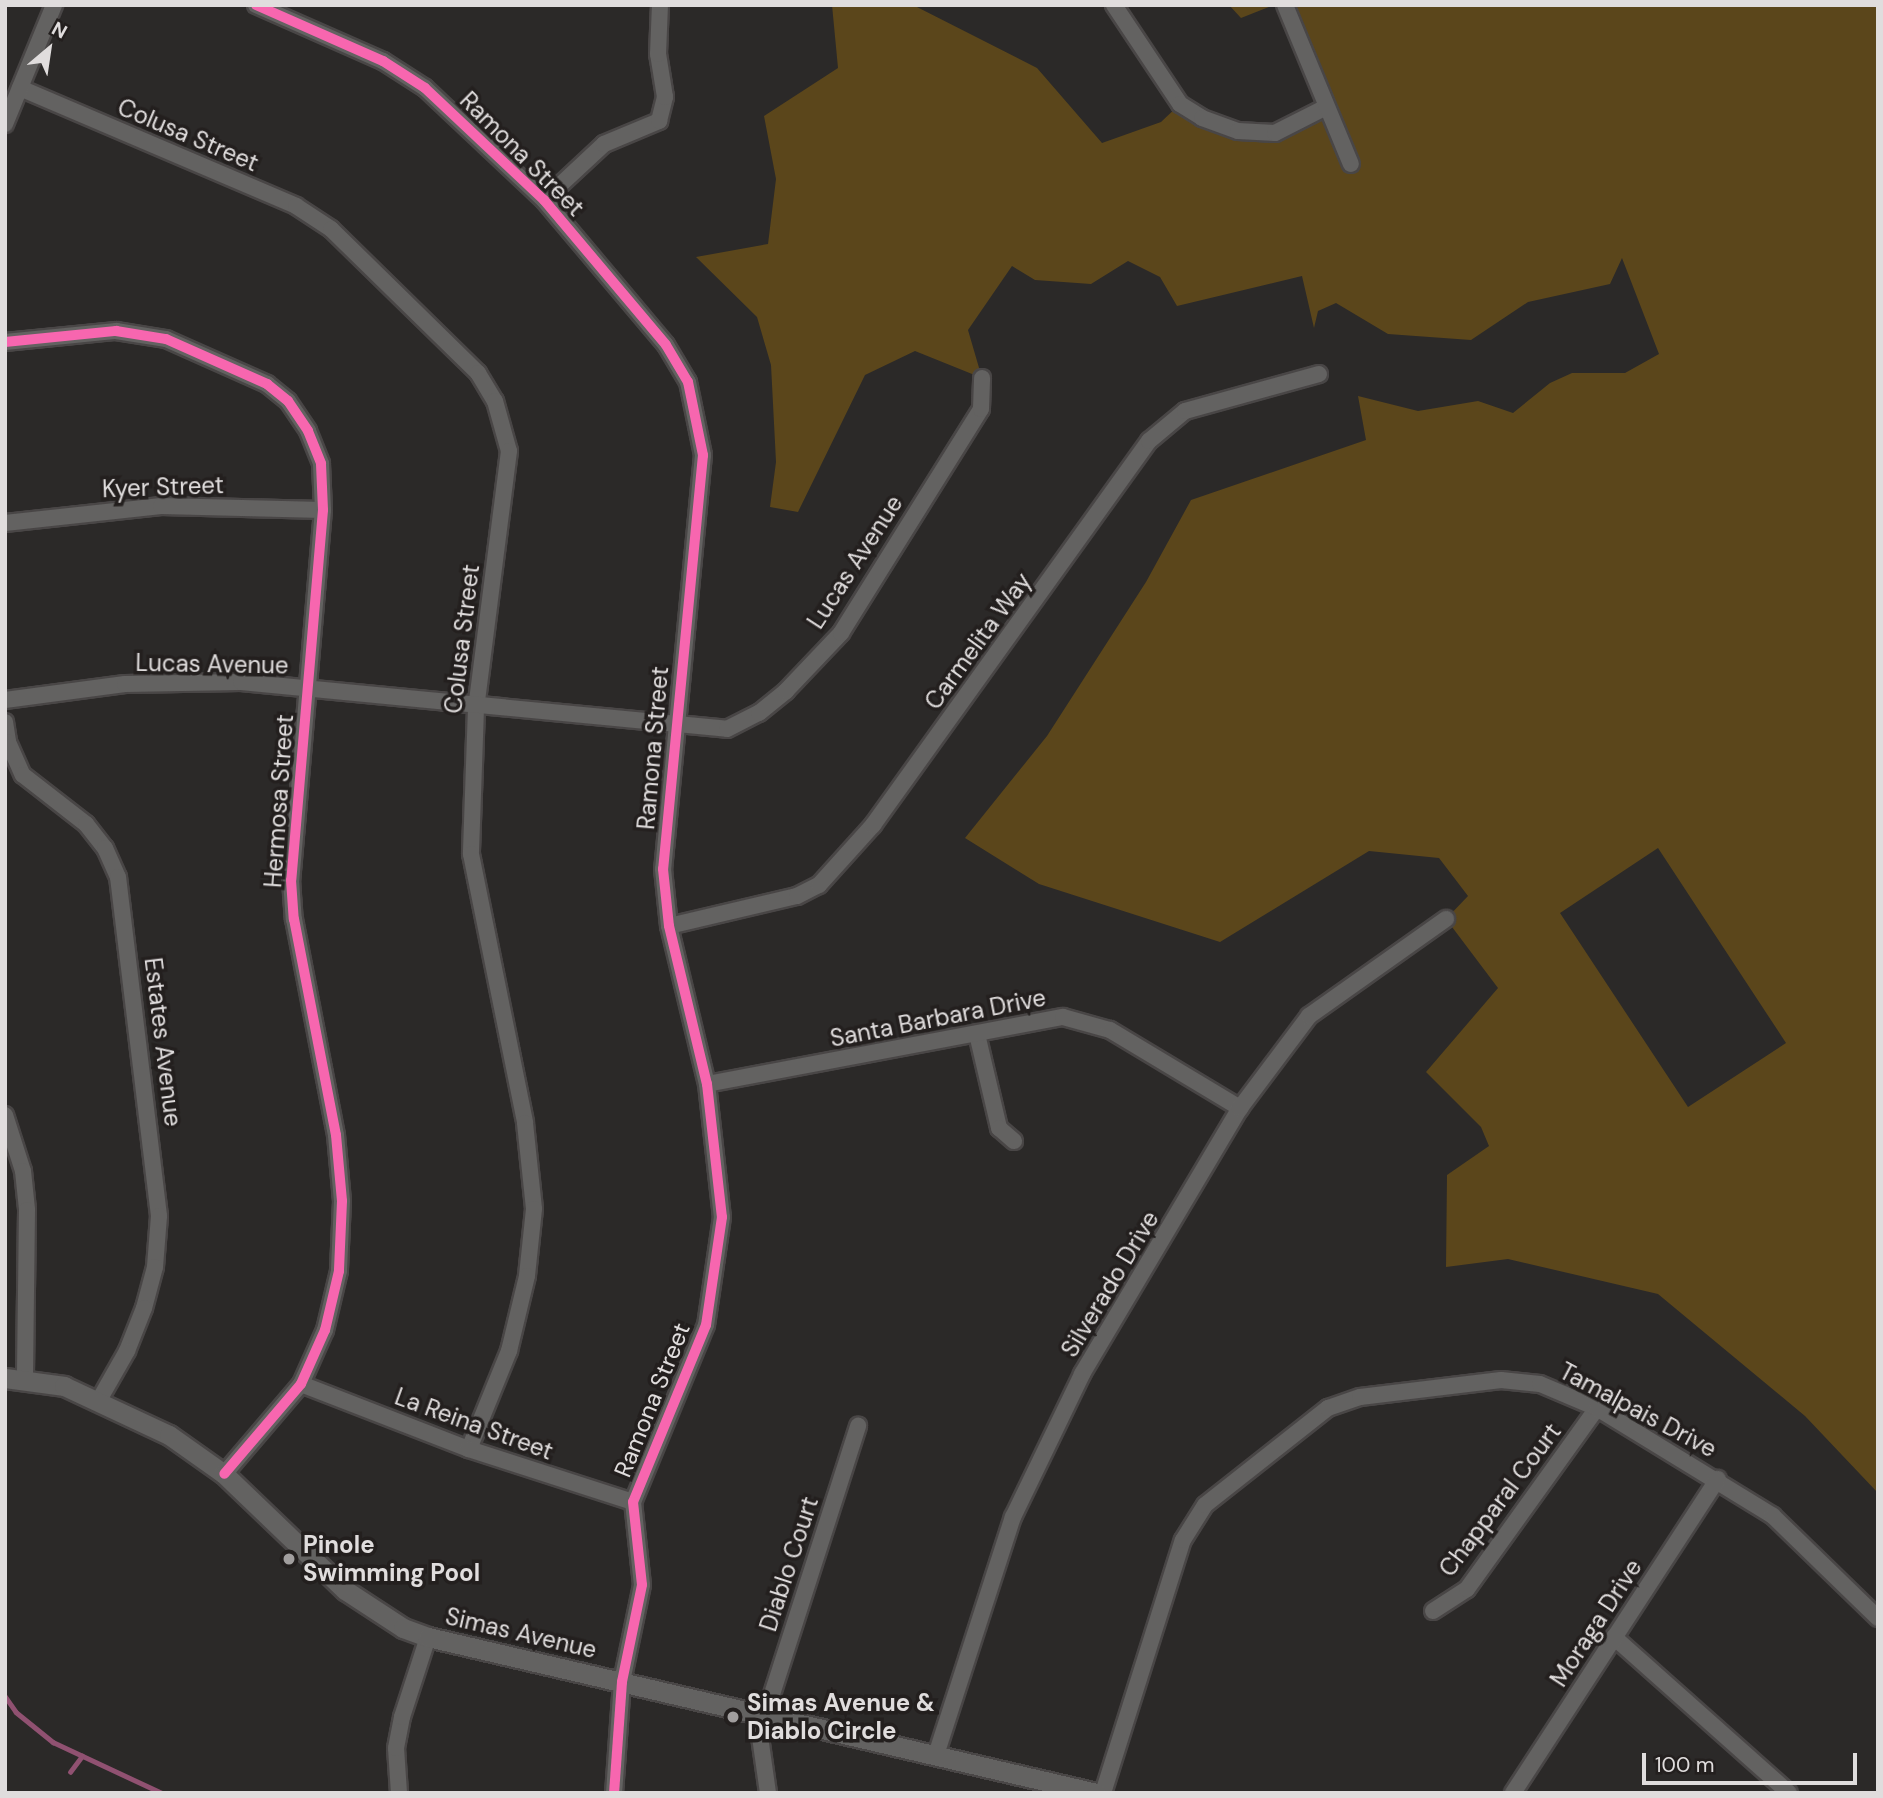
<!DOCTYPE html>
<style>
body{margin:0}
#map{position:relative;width:1883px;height:1798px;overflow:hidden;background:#2b2928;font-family:"DM Sans",sans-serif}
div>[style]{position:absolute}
.green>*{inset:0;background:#5b461b}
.stream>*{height:4.5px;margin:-2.25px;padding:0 2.25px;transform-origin:2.25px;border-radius:2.25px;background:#905171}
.roads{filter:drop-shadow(2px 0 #494646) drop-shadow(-2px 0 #494646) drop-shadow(0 2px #494646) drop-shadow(0 -2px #494646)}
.minor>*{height:16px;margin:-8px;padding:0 8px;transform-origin:8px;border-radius:8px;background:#636261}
.tertiary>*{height:19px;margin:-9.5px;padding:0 9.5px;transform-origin:9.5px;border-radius:9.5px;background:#636261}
.cycleway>*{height:10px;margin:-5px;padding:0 5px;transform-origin:5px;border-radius:5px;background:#f766af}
.dots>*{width:19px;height:19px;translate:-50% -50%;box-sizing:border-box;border:4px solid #231f1e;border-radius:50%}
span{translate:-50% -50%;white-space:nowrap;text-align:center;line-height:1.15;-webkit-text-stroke:7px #231f1e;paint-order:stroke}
.street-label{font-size:24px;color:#e0dddd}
.poi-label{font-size:24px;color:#e0dddd;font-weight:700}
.left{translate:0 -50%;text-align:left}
.frame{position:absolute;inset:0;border:7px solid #e0dddd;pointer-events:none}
.north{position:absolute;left:14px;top:14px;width:70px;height:70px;-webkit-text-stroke:5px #231f1e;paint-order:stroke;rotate:29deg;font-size:19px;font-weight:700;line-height:28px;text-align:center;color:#e0dddd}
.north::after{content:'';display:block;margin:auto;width:24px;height:32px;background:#e0dddd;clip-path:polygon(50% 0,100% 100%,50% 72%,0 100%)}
.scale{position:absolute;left:1642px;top:1753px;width:215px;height:32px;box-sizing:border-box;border:4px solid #e0dddd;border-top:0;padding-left:9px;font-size:21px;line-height:24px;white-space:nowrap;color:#e0dddd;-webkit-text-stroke:5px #231f1e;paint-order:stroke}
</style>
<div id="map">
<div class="green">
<i style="clip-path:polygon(evenodd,832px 5px,913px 5px,1037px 68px,1102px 143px,1161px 122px,1180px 104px,1202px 118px,1275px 133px,1324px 109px,1285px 5px,1878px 5px,1878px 1493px,1805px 1416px,1658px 1294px,1508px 1259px,1446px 1267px,1447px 1175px,1489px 1146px,1481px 1127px,1426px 1072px,1498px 988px,1446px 919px,1468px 896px,1439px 858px,1369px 851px,1220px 942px,1039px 884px,965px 838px,1047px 736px,1146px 582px,1191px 500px,1366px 440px,1358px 396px,1418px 411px,1478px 401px,1513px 413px,1550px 383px,1572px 373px,1625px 373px,1659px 354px,1622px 258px,1610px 284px,1528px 302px,1471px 340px,1388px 334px,1336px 303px,1318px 311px,1314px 328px,1302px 276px,1177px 306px,1160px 277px,1128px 261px,1091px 284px,1035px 280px,1012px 266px,968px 330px,982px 378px,915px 351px,865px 375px,798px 512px,770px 507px,776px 462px,771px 365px,757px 317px,696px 257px,768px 244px,776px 179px,764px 116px,838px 68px,832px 5px,1658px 848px,1786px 1043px,1688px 1107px,1560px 913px,1658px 848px)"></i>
<i style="clip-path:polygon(1229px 5px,1274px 5px,1241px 18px)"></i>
</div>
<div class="stream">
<i style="left:5px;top:1696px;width:19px;rotate:55deg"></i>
<i style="left:16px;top:1712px;width:48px;rotate:39deg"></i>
<i style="left:53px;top:1742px;width:120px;rotate:25.1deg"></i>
<i style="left:70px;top:1772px;width:20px;rotate:-53deg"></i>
</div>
<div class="roads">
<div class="minor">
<i style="left:256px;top:5px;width:139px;rotate:23.8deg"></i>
<i style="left:383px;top:61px;width:50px;rotate:32.7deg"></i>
<i style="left:425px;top:88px;width:163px;rotate:43.3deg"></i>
<i style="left:544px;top:200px;width:189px;rotate:49.9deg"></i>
<i style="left:666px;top:345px;width:43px;rotate:59.3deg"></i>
<i style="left:688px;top:382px;width:75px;rotate:78.4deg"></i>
<i style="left:703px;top:455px;width:416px;rotate:95.5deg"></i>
<i style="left:663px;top:869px;width:57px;rotate:84deg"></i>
<i style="left:669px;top:926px;width:163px;rotate:76.5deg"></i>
<i style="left:707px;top:1084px;width:134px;rotate:83.6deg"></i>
<i style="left:722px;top:1217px;width:109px;rotate:98.4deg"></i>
<i style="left:706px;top:1325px;width:191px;rotate:112.4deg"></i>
<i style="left:633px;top:1502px;width:83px;rotate:83.8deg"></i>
<i style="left:642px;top:1585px;width:99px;rotate:101.7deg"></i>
<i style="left:622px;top:1682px;width:111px;rotate:94.1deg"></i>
<i style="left:1114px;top:5px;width:119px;rotate:56.3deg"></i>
<i style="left:1180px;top:104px;width:26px;rotate:32deg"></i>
<i style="left:1202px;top:118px;width:38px;rotate:20deg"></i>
<i style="left:1238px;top:131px;width:37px;rotate:3deg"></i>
<i style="left:1275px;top:133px;width:55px;rotate:-27deg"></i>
<i style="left:1285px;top:5px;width:172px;rotate:67.5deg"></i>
<i style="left:20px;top:88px;width:300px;rotate:23.1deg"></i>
<i style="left:296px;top:206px;width:42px;rotate:33.3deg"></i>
<i style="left:331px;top:229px;width:206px;rotate:44.4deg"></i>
<i style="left:478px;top:373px;width:33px;rotate:59deg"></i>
<i style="left:495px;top:401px;width:52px;rotate:74.4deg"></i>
<i style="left:509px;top:451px;width:259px;rotate:97.3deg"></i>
<i style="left:476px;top:708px;width:146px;rotate:92deg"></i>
<i style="left:471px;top:854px;width:274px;rotate:78.6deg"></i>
<i style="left:525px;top:1123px;width:86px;rotate:84deg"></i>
<i style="left:534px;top:1209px;width:67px;rotate:96deg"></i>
<i style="left:527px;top:1276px;width:77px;rotate:103.5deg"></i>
<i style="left:509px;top:1351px;width:106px;rotate:112.2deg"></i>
<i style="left:5px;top:124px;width:129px;rotate:-67.6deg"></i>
<i style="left:544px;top:200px;width:82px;rotate:-43deg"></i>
<i style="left:604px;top:144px;width:60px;rotate:-22.7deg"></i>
<i style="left:659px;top:121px;width:25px;rotate:-76deg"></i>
<i style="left:665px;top:97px;width:44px;rotate:-99.2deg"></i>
<i style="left:658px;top:54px;width:49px;rotate:-87.7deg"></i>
<i style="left:5px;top:342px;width:112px;rotate:-5.7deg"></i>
<i style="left:116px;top:331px;width:51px;rotate:9.1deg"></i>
<i style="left:166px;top:339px;width:111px;rotate:24deg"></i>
<i style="left:267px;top:384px;width:27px;rotate:39deg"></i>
<i style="left:288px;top:401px;width:36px;rotate:56deg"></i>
<i style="left:308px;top:431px;width:35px;rotate:68deg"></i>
<i style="left:321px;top:464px;width:46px;rotate:87.5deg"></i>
<i style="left:323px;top:510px;width:371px;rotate:94.9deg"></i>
<i style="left:291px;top:880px;width:39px;rotate:86deg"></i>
<i style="left:294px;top:919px;width:220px;rotate:79deg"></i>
<i style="left:336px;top:1135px;width:66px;rotate:84.8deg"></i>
<i style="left:342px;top:1201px;width:70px;rotate:92.5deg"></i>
<i style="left:339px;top:1271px;width:61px;rotate:103.3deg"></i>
<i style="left:325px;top:1330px;width:59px;rotate:114deg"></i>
<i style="left:301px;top:1384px;width:118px;rotate:130.5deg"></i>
<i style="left:5px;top:523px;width:157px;rotate:-6.2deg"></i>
<i style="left:161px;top:506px;width:162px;rotate:1.4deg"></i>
<i style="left:5px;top:700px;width:121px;rotate:-7.6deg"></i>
<i style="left:125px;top:684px;width:116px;rotate:-1deg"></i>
<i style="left:241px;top:682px;width:488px;rotate:5.5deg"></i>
<i style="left:727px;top:729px;width:36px;rotate:-27deg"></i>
<i style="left:759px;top:713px;width:35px;rotate:-39deg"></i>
<i style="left:786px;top:691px;width:80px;rotate:-46.5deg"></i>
<i style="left:841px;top:633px;width:264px;rotate:-58deg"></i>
<i style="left:981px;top:409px;width:31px;rotate:-88deg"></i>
<i style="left:5px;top:722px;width:20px;rotate:81deg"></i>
<i style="left:8px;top:742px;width:36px;rotate:66deg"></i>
<i style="left:23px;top:775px;width:80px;rotate:37.9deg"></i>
<i style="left:86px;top:824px;width:31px;rotate:52deg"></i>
<i style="left:105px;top:848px;width:32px;rotate:66deg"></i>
<i style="left:118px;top:877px;width:341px;rotate:83.1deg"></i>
<i style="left:159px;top:1216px;width:51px;rotate:94.5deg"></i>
<i style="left:155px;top:1267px;width:42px;rotate:105deg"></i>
<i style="left:144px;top:1308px;width:46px;rotate:111.6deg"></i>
<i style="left:127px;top:1351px;width:56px;rotate:119.7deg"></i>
<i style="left:669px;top:926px;width:131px;rotate:-13.2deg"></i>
<i style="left:797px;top:896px;width:25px;rotate:-27deg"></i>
<i style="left:819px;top:885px;width:81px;rotate:-48deg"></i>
<i style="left:873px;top:825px;width:473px;rotate:-54.3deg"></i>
<i style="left:1149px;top:441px;width:47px;rotate:-39.8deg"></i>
<i style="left:1185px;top:411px;width:139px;rotate:-15.4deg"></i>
<i style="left:977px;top:1034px;width:97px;rotate:76.8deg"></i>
<i style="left:999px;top:1128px;width:20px;rotate:41deg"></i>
<i style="left:707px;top:1084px;width:362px;rotate:-10.7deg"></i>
<i style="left:1063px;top:1017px;width:49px;rotate:15.5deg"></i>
<i style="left:1110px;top:1030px;width:152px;rotate:31deg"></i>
<i style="left:5px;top:1115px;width:59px;rotate:72.2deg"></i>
<i style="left:23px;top:1171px;width:39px;rotate:84deg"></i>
<i style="left:27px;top:1210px;width:169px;rotate:90.7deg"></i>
<i style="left:301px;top:1384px;width:180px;rotate:21.2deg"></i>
<i style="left:469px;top:1449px;width:172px;rotate:17.9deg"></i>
<i style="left:1433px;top:1611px;width:40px;rotate:-32.9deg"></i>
<i style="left:1467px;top:1589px;width:223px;rotate:-54.3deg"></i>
<i style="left:1614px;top:1637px;width:234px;rotate:41.7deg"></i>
<i style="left:936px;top:1755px;width:250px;rotate:-72.1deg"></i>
<i style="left:1013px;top:1517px;width:159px;rotate:-64.2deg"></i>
<i style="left:1082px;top:1374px;width:309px;rotate:-59.3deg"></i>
<i style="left:1240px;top:1108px;width:115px;rotate:-53.1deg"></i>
<i style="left:1309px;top:1016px;width:168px;rotate:-35.3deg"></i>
<i style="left:399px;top:1793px;width:45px;rotate:-93.8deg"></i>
<i style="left:396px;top:1748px;width:32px;rotate:-79deg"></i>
<i style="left:402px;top:1717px;width:84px;rotate:-72deg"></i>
<i style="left:768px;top:1793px;width:57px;rotate:-98.1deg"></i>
<i style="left:760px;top:1737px;width:22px;rotate:-77deg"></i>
<i style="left:765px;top:1716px;width:305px;rotate:-72.2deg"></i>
<i style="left:1103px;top:1793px;width:265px;rotate:-72.5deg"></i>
<i style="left:1183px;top:1540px;width:41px;rotate:-57.8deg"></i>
<i style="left:1205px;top:1505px;width:157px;rotate:-38.3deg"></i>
<i style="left:1328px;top:1408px;width:34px;rotate:-19deg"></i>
<i style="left:1360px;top:1397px;width:142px;rotate:-6.9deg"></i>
<i style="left:1501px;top:1380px;width:39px;rotate:6deg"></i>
<i style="left:1540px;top:1384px;width:62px;rotate:22.8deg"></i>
<i style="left:1597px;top:1408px;width:206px;rotate:31.5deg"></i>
<i style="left:1773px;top:1516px;width:146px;rotate:44.2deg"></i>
<i style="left:1513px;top:1793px;width:375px;rotate:-56.9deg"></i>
</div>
<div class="tertiary">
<i style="left:5px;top:1378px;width:60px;rotate:7.7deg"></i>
<i style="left:64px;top:1386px;width:116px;rotate:25deg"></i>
<i style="left:169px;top:1435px;width:67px;rotate:35.3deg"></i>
<i style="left:224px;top:1474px;width:168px;rotate:43.8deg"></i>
<i style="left:345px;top:1590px;width:69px;rotate:33.2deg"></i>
<i style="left:403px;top:1628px;width:27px;rotate:20deg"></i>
<i style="left:428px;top:1637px;width:686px;rotate:13.14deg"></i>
</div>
</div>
<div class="cycleway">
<i style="left:256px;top:5px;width:139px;rotate:23.8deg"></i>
<i style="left:383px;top:61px;width:50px;rotate:32.7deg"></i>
<i style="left:425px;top:88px;width:163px;rotate:43.3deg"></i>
<i style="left:544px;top:200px;width:189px;rotate:49.9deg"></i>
<i style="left:666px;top:345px;width:43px;rotate:59.3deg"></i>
<i style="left:688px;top:382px;width:75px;rotate:78.4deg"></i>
<i style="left:703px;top:455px;width:416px;rotate:95.5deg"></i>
<i style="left:663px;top:869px;width:57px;rotate:84deg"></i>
<i style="left:669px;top:926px;width:163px;rotate:76.5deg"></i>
<i style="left:707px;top:1084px;width:134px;rotate:83.6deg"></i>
<i style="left:722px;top:1217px;width:109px;rotate:98.4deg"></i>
<i style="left:706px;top:1325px;width:191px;rotate:112.4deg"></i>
<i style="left:633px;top:1502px;width:83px;rotate:83.8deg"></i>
<i style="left:642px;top:1585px;width:99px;rotate:101.7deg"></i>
<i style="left:622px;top:1682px;width:111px;rotate:94.1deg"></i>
<i style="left:5px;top:342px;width:112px;rotate:-5.7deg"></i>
<i style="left:116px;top:331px;width:51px;rotate:9.1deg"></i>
<i style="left:166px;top:339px;width:111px;rotate:24deg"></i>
<i style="left:267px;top:384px;width:27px;rotate:39deg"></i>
<i style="left:288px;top:401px;width:36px;rotate:56deg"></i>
<i style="left:308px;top:431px;width:35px;rotate:68deg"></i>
<i style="left:321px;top:464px;width:46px;rotate:87.5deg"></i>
<i style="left:323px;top:510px;width:371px;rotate:94.9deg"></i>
<i style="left:291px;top:880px;width:39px;rotate:86deg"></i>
<i style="left:294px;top:919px;width:220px;rotate:79deg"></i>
<i style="left:336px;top:1135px;width:66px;rotate:84.8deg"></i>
<i style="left:342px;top:1201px;width:70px;rotate:92.5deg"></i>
<i style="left:339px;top:1271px;width:61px;rotate:103.3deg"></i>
<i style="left:325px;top:1330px;width:59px;rotate:114deg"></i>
<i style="left:301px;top:1384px;width:118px;rotate:130.5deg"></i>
</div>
<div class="dots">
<i style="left:289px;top:1559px;background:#a19e9e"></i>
<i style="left:733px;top:1717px;background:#a19e9e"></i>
</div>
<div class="street-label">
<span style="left:188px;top:135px;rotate:23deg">Colusa Street</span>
<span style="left:522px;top:154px;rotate:45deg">Ramona Street</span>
<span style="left:163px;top:487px;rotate:-2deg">Kyer Street</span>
<span style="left:855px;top:562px;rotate:-57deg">Lucas Avenue</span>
<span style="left:462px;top:639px;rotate:-83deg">Colusa Street</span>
<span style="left:978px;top:641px;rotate:-54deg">Carmelita Way</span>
<span style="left:212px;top:664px;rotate:1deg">Lucas Avenue</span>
<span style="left:653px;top:748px;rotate:-85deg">Ramona Street</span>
<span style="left:279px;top:801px;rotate:-86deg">Hermosa Street</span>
<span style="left:938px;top:1018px;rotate:-11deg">Santa Barbara Drive</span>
<span style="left:163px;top:1042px;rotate:83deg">Estates Avenue</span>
<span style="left:1110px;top:1284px;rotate:-59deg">Silverado Drive</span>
<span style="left:652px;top:1400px;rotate:-68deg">Ramona Street</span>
<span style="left:1638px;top:1410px;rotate:28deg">Tamalpais Drive</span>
<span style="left:474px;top:1424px;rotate:20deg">La Reina Street</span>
<span style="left:1500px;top:1500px;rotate:-53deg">Chapparal Court</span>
<span style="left:789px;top:1564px;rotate:-72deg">Diablo Court</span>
<span style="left:1596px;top:1623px;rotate:-57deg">Moraga Drive</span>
<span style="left:521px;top:1633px;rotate:13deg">Simas Avenue</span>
</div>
<div class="poi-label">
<span class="left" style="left:303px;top:1559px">Pinole<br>Swimming Pool</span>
<span class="left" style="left:747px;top:1717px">Simas Avenue &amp;<br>Diablo Circle</span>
</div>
<div class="frame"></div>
<div class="north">N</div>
<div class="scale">100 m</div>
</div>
